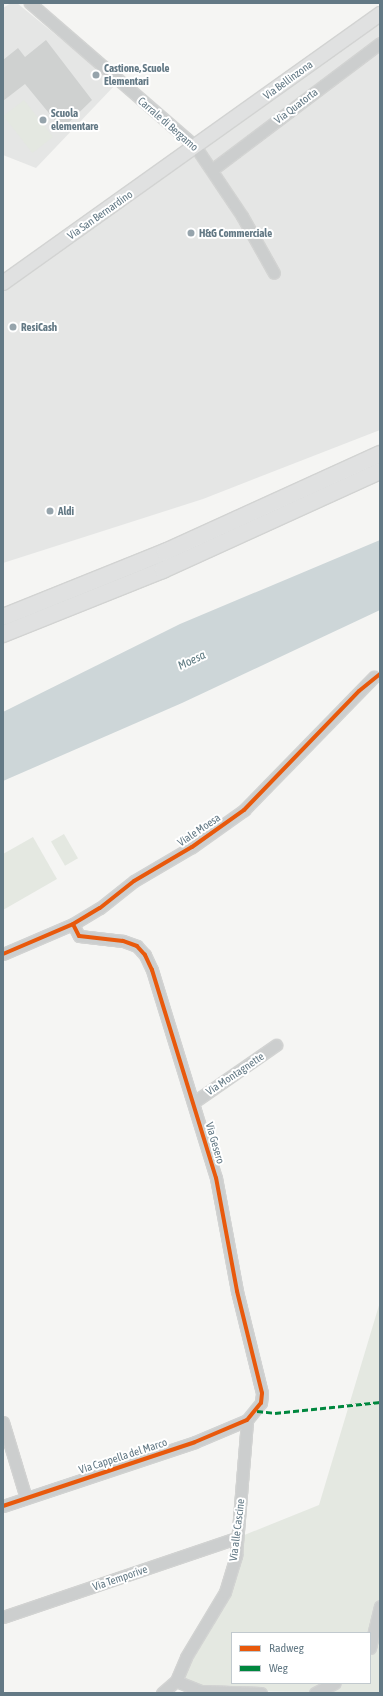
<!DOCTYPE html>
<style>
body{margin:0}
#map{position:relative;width:383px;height:1696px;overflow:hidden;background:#f5f5f3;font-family:"Asap Condensed",sans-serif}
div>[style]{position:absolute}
.built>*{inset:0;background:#e5e6e5}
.green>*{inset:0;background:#e4e8e1;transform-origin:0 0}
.water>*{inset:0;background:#cdd6d8}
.building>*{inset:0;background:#cfd1d0}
.roads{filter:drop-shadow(1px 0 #d2d3d2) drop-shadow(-1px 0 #d2d3d2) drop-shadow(0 1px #d2d3d2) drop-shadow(0 -1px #d2d3d2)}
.minor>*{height:11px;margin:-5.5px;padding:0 5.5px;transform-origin:5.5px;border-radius:5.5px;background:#cccece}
.major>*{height:14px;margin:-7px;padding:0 7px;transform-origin:7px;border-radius:7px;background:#e0e1e1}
.highway>*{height:16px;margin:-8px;padding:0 8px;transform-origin:8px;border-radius:8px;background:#e0e1e1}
.quiet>*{height:3px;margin-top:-1.5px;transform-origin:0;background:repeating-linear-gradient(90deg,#00873e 0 6px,transparent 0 9px)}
.cycleway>*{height:4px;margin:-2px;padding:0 2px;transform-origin:2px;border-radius:2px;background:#e8590c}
.dots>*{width:11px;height:11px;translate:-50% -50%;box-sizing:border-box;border:2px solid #fff;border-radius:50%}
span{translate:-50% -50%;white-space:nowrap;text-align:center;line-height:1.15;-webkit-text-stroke:4px #fff;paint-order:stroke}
.poi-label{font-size:11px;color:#637985;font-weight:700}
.left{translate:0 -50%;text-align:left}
.street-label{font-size:11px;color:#637985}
.water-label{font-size:12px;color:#5f7b82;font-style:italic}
.frame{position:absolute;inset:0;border:4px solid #637985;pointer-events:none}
.legend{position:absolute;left:231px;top:1632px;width:140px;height:52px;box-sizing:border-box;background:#fff;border:1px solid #c1c9ce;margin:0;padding:5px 7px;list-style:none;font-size:12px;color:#637985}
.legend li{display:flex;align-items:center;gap:8px;height:20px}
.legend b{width:20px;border:1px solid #c1c9ce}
</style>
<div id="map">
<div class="built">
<i style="clip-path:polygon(11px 3px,17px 3px,116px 84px,36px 168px,3px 155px,3px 8px)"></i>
<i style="clip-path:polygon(380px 14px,380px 430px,203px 499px,3px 563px,3px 284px)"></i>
</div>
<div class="green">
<i style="left:24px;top:100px;width:47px;height:26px;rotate:52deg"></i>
<i style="left:64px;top:834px;width:28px;height:15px;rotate:60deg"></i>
<i style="clip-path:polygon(33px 837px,57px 879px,3px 910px,3px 854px)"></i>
<i style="clip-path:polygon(evenodd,380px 1302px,380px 1693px,229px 1691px,176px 1681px,225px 1592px,237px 1538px,319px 1505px,380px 1302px,232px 1633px,370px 1633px,370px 1683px,232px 1683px,232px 1633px)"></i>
</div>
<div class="water">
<i style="clip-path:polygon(380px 540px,380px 610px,182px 703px,3px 781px,3px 712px,180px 624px)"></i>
</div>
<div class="building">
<i style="clip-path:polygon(46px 40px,92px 100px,62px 129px,25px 84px,3px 101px,3px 60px,18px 48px,25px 57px)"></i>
</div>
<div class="roads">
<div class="minor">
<i style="left:30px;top:3px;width:218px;rotate:40.9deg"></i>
<i style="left:195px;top:146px;width:84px;rotate:56.1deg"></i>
<i style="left:242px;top:216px;width:65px;rotate:60.7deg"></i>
<i style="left:213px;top:169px;width:209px;rotate:-37deg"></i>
<i style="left:3px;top:954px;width:76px;rotate:-23.2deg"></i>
<i style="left:73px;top:924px;width:31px;rotate:-31deg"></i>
<i style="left:100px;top:908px;width:43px;rotate:-38.5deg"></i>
<i style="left:134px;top:881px;width:67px;rotate:-30.4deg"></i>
<i style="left:192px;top:847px;width:64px;rotate:-35.4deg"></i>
<i style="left:244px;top:810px;width:186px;rotate:-45.7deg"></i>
<i style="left:194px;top:1102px;width:100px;rotate:-34.8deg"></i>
<i style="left:3px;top:1422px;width:79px;rotate:73.2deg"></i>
<i style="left:3px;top:1506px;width:202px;rotate:-18.4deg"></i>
<i style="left:195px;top:1442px;width:56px;rotate:-22.9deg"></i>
<i style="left:247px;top:1420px;width:22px;rotate:-51deg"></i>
<i style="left:261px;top:1403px;width:10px;rotate:-84deg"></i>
<i style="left:262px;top:1393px;width:105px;rotate:-103.8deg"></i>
<i style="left:237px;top:1291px;width:115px;rotate:-100.5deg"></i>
<i style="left:216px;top:1178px;width:218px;rotate:-107.1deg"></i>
<i style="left:152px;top:970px;width:17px;rotate:-115deg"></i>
<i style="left:145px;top:955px;width:12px;rotate:-132deg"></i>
<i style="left:137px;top:946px;width:15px;rotate:-160deg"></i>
<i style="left:123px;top:941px;width:44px;rotate:-173.5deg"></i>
<i style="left:79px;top:936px;width:13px;rotate:-117deg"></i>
<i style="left:3px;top:1617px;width:247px;rotate:-18.7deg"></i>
<i style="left:370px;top:1648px;width:43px;rotate:-76.6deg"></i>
<i style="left:176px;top:1681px;width:27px;rotate:22deg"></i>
<i style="left:201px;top:1691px;width:60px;rotate:1.9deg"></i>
<i style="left:162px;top:1693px;width:18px;rotate:-41deg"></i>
<i style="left:176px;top:1681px;width:26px;rotate:-67deg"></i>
<i style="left:186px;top:1657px;width:76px;rotate:-59deg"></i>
<i style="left:225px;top:1592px;width:39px;rotate:-73deg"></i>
<i style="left:236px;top:1555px;width:135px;rotate:-85.3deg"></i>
<i style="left:315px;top:1693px;width:22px;rotate:-27deg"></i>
</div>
<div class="major">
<i style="left:3px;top:283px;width:463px;rotate:-35.5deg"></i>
</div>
<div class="highway">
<i style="left:3px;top:617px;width:175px;rotate:-21.9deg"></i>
<i style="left:165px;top:552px;width:236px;rotate:-24.5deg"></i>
<i style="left:3px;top:634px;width:172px;rotate:-21.8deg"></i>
<i style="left:163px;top:570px;width:239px;rotate:-24.5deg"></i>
</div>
</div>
<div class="quiet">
<i style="left:257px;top:1411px;width:18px;rotate:6deg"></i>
<i style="left:275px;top:1413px;width:106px;rotate:-6deg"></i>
</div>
<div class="cycleway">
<i style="left:3px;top:954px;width:76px;rotate:-23.2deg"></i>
<i style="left:73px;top:924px;width:31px;rotate:-31deg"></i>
<i style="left:100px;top:908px;width:43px;rotate:-38.5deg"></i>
<i style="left:134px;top:881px;width:67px;rotate:-30.4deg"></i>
<i style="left:192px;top:847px;width:64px;rotate:-35.4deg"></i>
<i style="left:244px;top:810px;width:165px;rotate:-46deg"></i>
<i style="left:359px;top:691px;width:27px;rotate:-39deg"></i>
<i style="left:3px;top:1506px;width:202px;rotate:-18.4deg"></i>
<i style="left:195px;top:1442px;width:56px;rotate:-22.9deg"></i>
<i style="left:247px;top:1420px;width:22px;rotate:-51deg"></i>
<i style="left:261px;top:1403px;width:10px;rotate:-84deg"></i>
<i style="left:262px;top:1393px;width:105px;rotate:-103.8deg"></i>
<i style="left:237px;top:1291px;width:115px;rotate:-100.5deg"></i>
<i style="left:216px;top:1178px;width:218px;rotate:-107.1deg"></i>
<i style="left:152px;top:970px;width:17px;rotate:-115deg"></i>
<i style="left:145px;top:955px;width:12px;rotate:-132deg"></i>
<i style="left:137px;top:946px;width:15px;rotate:-160deg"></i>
<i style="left:123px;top:941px;width:44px;rotate:-173.5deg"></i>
<i style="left:79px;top:936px;width:13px;rotate:-117deg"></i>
</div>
<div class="dots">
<i style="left:96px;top:75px;background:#96a4ac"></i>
<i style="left:43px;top:120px;background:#96a4ac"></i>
<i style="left:191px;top:233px;background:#96a4ac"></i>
<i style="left:13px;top:327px;background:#96a4ac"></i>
<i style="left:50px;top:511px;background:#96a4ac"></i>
</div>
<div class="poi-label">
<span class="left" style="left:104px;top:75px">Castione, Scuole<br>Elementari</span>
<span class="left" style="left:51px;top:120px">Scuola<br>elementare</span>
<span class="left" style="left:199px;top:233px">H&amp;G Commerciale</span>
<span class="left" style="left:21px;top:327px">ResiCash</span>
<span class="left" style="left:58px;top:511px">Aldi</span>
</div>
<div class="street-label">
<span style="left:288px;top:80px;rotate:-36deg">Via Bellinzona</span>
<span style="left:296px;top:106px;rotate:-37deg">Via Quatorta</span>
<span style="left:168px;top:124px;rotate:41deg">Carrale di Bergamo</span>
<span style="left:100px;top:215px;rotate:-35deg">Via San Bernardino</span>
<span style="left:199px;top:830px;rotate:-34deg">Viale Moesa</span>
<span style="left:235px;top:1074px;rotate:-34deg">Via Montagnette</span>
<span style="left:215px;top:1143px;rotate:74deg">Via Gesero</span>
<span style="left:123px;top:1456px;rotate:-18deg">Via Cappella del Marco</span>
<span style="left:237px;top:1530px;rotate:-83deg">Via alle Cascine</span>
<span style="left:120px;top:1578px;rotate:-19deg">Via Temporive</span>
</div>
<div class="water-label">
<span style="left:192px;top:661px;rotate:-25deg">Moesa</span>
</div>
<div class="frame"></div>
<ul class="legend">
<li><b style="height:5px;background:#e8590c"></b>Radweg</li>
<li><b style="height:5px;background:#00873e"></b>Weg</li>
</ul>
</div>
